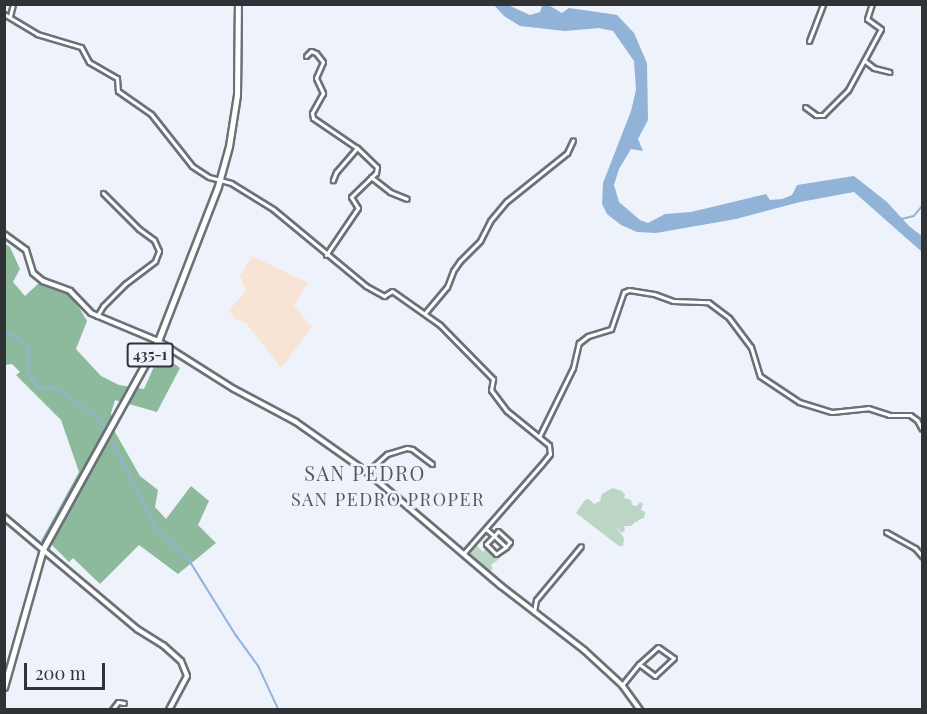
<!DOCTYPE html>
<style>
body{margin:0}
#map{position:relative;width:927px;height:714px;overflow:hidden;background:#eef2fb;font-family:"Playfair Display",serif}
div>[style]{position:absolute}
.industrial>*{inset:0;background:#f8e4d5}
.green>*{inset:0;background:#bbd6c4}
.forest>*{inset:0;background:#8dba9d}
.water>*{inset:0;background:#92b3d8}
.stream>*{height:1.5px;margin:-0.75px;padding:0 0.75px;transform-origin:0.75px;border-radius:0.75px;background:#92b3d8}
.roads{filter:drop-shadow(2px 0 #6c7077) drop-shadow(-2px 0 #6c7077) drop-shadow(0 2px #6c7077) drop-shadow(0 -2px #6c7077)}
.minor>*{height:3px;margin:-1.5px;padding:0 1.5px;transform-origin:1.5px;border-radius:1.5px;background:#fff}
.tertiary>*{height:4px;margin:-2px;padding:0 2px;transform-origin:2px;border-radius:2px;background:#fff}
.primary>*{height:5px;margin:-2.5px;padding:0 2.5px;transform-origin:2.5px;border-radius:2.5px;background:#fff}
span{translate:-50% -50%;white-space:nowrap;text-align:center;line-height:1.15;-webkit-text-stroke:5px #eef2fb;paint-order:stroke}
.shield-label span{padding:2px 4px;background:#eef2fb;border:2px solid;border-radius:4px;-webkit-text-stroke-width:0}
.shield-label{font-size:15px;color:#303235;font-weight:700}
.neighbourhood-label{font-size:18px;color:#54575e;letter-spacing:1.5px}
.quarter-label{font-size:20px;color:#54575e;letter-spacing:1.5px}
.frame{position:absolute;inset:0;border:6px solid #303235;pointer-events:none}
.scale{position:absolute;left:24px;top:663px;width:81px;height:27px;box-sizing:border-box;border:3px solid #303235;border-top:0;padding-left:8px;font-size:18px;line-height:21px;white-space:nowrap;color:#303235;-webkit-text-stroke:4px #eef2fb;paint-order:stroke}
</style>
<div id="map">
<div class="industrial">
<i style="clip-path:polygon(252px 256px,308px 283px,294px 306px,312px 327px,281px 368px,245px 322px,235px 319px,229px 310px,246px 291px,240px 276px)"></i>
</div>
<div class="green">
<i style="clip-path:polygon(613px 488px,622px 491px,625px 495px,624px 498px,631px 500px,632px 505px,637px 506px,640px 502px,643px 504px,641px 510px,645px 512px,644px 518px,638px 520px,638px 523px,636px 521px,631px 526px,624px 526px,625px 530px,622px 533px,615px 526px,624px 538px,623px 546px,619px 546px,576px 513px,585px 500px,589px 499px,594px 504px,600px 501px,602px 494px)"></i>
<i style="clip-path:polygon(474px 543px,483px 552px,486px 548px,499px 559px,491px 565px,493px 568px,487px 574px,480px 567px,482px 565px,480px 562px,477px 565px,465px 554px)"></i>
</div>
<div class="forest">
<i style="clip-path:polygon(4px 243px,10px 247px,20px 269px,13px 282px,25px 296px,39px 283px,67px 293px,80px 309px,87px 321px,76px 349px,101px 376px,119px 385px,144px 389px,160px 353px,180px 368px,157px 412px,115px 400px,111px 413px,115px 432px,140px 476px,158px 490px,155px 507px,166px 519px,191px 486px,209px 501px,198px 525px,216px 543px,178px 574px,139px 545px,100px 584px,73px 558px,69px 562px,50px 543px,47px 546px,41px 541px,79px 472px,61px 420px,16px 375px,20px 372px,12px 364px,5px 365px)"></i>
</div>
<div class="water">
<i style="clip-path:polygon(494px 5px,508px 5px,530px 15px,540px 12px,542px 6px,550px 6px,562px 13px,569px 8px,611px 14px,617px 15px,634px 33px,647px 63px,648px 120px,638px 139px,643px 151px,631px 149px,619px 169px,614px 185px,619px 202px,640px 220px,648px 223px,665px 214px,691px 212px,766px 194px,770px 200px,782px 199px,792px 195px,797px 185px,854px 176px,887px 202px,909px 226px,922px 236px,922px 252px,854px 192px,800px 202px,736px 219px,656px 233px,637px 232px,621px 225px,607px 214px,602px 204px,603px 183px,631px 111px,636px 90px,634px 61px,613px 31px,599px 28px,565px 31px,520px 26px,504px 16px)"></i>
</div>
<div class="stream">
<i style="left:901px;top:219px;width:13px;rotate:-13deg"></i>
<i style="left:914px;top:216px;width:13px;rotate:-51deg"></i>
<i style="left:4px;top:334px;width:11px;rotate:10deg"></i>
<i style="left:15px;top:336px;width:17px;rotate:40deg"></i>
<i style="left:28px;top:347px;width:29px;rotate:86deg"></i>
<i style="left:30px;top:376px;width:16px;rotate:55deg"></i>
<i style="left:39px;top:389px;width:16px;rotate:-7deg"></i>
<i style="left:55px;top:387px;width:47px;rotate:34.7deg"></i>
<i style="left:94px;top:414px;width:16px;rotate:50deg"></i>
<i style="left:113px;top:443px;width:95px;rotate:63.2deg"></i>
<i style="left:156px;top:528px;width:44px;rotate:43.2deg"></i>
<i style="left:188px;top:558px;width:91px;rotate:58.1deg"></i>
<i style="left:236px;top:635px;width:39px;rotate:54deg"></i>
<i style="left:259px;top:667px;width:47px;rotate:65.1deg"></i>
</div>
<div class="roads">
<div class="minor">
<i style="left:4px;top:14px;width:39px;rotate:31deg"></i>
<i style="left:37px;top:34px;width:46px;rotate:16.5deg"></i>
<i style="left:81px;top:47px;width:17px;rotate:62deg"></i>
<i style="left:89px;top:62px;width:32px;rotate:30deg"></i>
<i style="left:117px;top:78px;width:13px;rotate:86deg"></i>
<i style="left:118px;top:91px;width:40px;rotate:34.9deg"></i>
<i style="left:151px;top:114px;width:66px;rotate:51.7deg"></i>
<i style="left:192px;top:166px;width:20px;rotate:33deg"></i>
<i style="left:209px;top:177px;width:23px;rotate:15deg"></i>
<i style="left:231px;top:183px;width:49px;rotate:31.8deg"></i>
<i style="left:273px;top:209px;width:121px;rotate:39.6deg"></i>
<i style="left:366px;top:286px;width:21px;rotate:29deg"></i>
<i style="left:384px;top:296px;width:9px;rotate:-32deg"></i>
<i style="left:392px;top:291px;width:59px;rotate:35.3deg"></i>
<i style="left:440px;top:325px;width:76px;rotate:45.5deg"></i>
<i style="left:493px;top:379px;width:11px;rotate:100deg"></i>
<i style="left:491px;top:390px;width:26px;rotate:53deg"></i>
<i style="left:507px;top:411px;width:54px;rotate:39deg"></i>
<i style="left:549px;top:445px;width:9px;rotate:84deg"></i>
<i style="left:550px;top:454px;width:14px;rotate:129deg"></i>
<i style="left:541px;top:465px;width:118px;rotate:131.2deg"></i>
<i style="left:10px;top:16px;width:12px;rotate:-76deg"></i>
<i style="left:809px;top:41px;width:40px;rotate:-69deg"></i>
<i style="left:306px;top:56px;width:7px;rotate:-45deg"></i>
<i style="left:311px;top:51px;width:5px;rotate:22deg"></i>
<i style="left:316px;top:53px;width:11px;rotate:52deg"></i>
<i style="left:323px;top:62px;width:17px;rotate:114deg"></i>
<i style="left:316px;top:78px;width:17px;rotate:65deg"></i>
<i style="left:323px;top:93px;width:23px;rotate:119deg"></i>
<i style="left:312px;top:113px;width:5px;rotate:79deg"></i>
<i style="left:313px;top:118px;width:53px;rotate:34.3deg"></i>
<i style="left:865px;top:61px;width:11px;rotate:38deg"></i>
<i style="left:874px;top:68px;width:16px;rotate:14deg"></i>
<i style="left:805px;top:107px;width:14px;rotate:36deg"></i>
<i style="left:816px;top:115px;width:7px"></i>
<i style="left:823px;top:115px;width:35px;rotate:-45deg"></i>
<i style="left:848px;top:90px;width:69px;rotate:-61.6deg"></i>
<i style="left:881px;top:29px;width:17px;rotate:-144deg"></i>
<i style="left:867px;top:19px;width:16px;rotate:-72deg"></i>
<i style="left:371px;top:177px;width:24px;rotate:38deg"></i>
<i style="left:390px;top:192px;width:18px;rotate:22deg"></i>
<i style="left:326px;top:255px;width:57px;rotate:-55.8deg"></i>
<i style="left:358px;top:208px;width:13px;rotate:-122deg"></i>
<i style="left:351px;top:197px;width:35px;rotate:-44deg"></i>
<i style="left:376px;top:173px;width:6px;rotate:-81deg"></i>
<i style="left:377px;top:167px;width:28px;rotate:-136deg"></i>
<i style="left:357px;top:148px;width:32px;rotate:131deg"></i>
<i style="left:336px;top:172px;width:9px;rotate:111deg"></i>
<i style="left:425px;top:313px;width:34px;rotate:-50deg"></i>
<i style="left:447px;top:287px;width:17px;rotate:-69deg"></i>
<i style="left:453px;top:271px;width:12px;rotate:-55deg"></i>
<i style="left:460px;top:261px;width:28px;rotate:-45deg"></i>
<i style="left:480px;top:241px;width:22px;rotate:-63deg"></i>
<i style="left:490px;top:221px;width:26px;rotate:-50deg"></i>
<i style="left:507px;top:201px;width:77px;rotate:-38.7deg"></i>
<i style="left:567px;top:153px;width:14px;rotate:-65deg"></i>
<i style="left:97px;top:316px;width:12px;rotate:-59deg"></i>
<i style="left:103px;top:306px;width:31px;rotate:-45deg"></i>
<i style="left:125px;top:284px;width:38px;rotate:-37deg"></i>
<i style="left:155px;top:261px;width:11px;rotate:-68deg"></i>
<i style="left:159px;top:251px;width:12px;rotate:-114deg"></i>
<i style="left:154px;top:240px;width:19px;rotate:-144deg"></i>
<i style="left:139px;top:229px;width:51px;rotate:-135deg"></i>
<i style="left:540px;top:435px;width:75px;rotate:-63.8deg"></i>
<i style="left:573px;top:368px;width:26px;rotate:-77deg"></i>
<i style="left:579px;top:343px;width:11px;rotate:-38deg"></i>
<i style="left:588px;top:336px;width:24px;rotate:-17deg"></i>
<i style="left:611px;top:329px;width:39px;rotate:-71deg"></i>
<i style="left:624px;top:292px;width:5px;rotate:-22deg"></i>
<i style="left:629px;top:290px;width:25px;rotate:9deg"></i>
<i style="left:654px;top:294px;width:20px;rotate:20deg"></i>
<i style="left:673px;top:301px;width:35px;rotate:2deg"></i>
<i style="left:708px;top:302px;width:26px;rotate:37deg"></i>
<i style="left:729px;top:318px;width:36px;rotate:53deg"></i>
<i style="left:751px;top:347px;width:30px;rotate:73deg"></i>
<i style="left:760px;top:376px;width:47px;rotate:33.7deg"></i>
<i style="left:799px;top:402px;width:34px;rotate:17deg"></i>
<i style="left:832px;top:412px;width:36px;rotate:-6deg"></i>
<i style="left:868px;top:408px;width:22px;rotate:18deg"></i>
<i style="left:889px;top:415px;width:21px"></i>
<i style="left:910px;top:415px;width:9px;rotate:36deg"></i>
<i style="left:917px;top:420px;width:10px;rotate:61deg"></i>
<i style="left:367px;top:472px;width:27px;rotate:-42deg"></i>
<i style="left:387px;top:454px;width:21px;rotate:-17deg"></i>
<i style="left:407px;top:448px;width:5px;rotate:11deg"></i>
<i style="left:412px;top:449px;width:25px;rotate:37deg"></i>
<i style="left:486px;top:529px;width:11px;rotate:41deg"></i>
<i style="left:494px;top:536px;width:16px;rotate:43deg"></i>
<i style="left:506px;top:547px;width:12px;rotate:145deg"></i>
<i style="left:496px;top:554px;width:14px;rotate:-135deg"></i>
<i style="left:486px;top:544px;width:11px;rotate:-45deg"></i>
<i style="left:494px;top:536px;width:6px;rotate:-51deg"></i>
<i style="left:498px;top:531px;width:16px;rotate:43deg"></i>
<i style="left:510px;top:542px;width:6px;rotate:129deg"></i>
<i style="left:886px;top:532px;width:33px;rotate:29deg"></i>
<i style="left:915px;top:548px;width:11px;rotate:49deg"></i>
<i style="left:534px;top:612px;width:12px;rotate:-81deg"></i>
<i style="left:536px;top:600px;width:70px;rotate:-50.2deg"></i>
<i style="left:658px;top:647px;width:19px;rotate:35deg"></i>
<i style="left:674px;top:658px;width:26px;rotate:137deg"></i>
<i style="left:655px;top:676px;width:20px;rotate:-143deg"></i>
<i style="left:639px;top:664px;width:25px;rotate:-42deg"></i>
<i style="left:622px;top:685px;width:27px;rotate:-51deg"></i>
<i style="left:112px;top:710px;width:10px;rotate:-53deg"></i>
<i style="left:118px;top:702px;width:6px;rotate:9deg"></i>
</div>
<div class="tertiary">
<i style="left:4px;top:234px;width:27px;rotate:36deg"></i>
<i style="left:26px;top:250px;width:24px;rotate:73deg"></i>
<i style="left:33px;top:273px;width:13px;rotate:39deg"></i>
<i style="left:43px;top:281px;width:29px;rotate:20deg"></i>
<i style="left:70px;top:291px;width:30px;rotate:46deg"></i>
<i style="left:91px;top:313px;width:73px;rotate:22.7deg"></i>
<i style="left:158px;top:341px;width:90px;rotate:32.3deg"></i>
<i style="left:234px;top:389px;width:70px;rotate:28deg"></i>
<i style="left:296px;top:422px;width:87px;rotate:35.2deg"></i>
<i style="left:367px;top:472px;width:176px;rotate:40.4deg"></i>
<i style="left:501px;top:586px;width:105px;rotate:37.6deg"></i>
<i style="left:584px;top:650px;width:52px;rotate:42.6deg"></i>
<i style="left:622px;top:685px;width:31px;rotate:54deg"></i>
<i style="left:4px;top:517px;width:174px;rotate:40.1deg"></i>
<i style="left:137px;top:629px;width:31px;rotate:32deg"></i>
<i style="left:163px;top:645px;width:24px;rotate:42deg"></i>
<i style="left:181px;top:661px;width:16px;rotate:68deg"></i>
<i style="left:187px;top:676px;width:38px;rotate:118deg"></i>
</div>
<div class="primary">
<i style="left:4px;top:687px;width:143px;rotate:-74.2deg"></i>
<i style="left:43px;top:549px;width:238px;rotate:-61.1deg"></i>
<i style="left:158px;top:341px;width:166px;rotate:-68.8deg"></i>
<i style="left:218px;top:186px;width:41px;rotate:-74.6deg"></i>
<i style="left:229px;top:146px;width:52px;rotate:-81.1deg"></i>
<i style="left:237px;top:95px;width:91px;rotate:-89.4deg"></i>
</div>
</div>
<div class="shield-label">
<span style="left:150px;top:355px">435-1</span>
</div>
<div class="neighbourhood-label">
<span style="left:388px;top:499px">SAN PEDRO PROPER</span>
</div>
<div class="quarter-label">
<span style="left:365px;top:472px">SAN PEDRO</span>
</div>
<div class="frame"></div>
<div class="scale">200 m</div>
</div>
